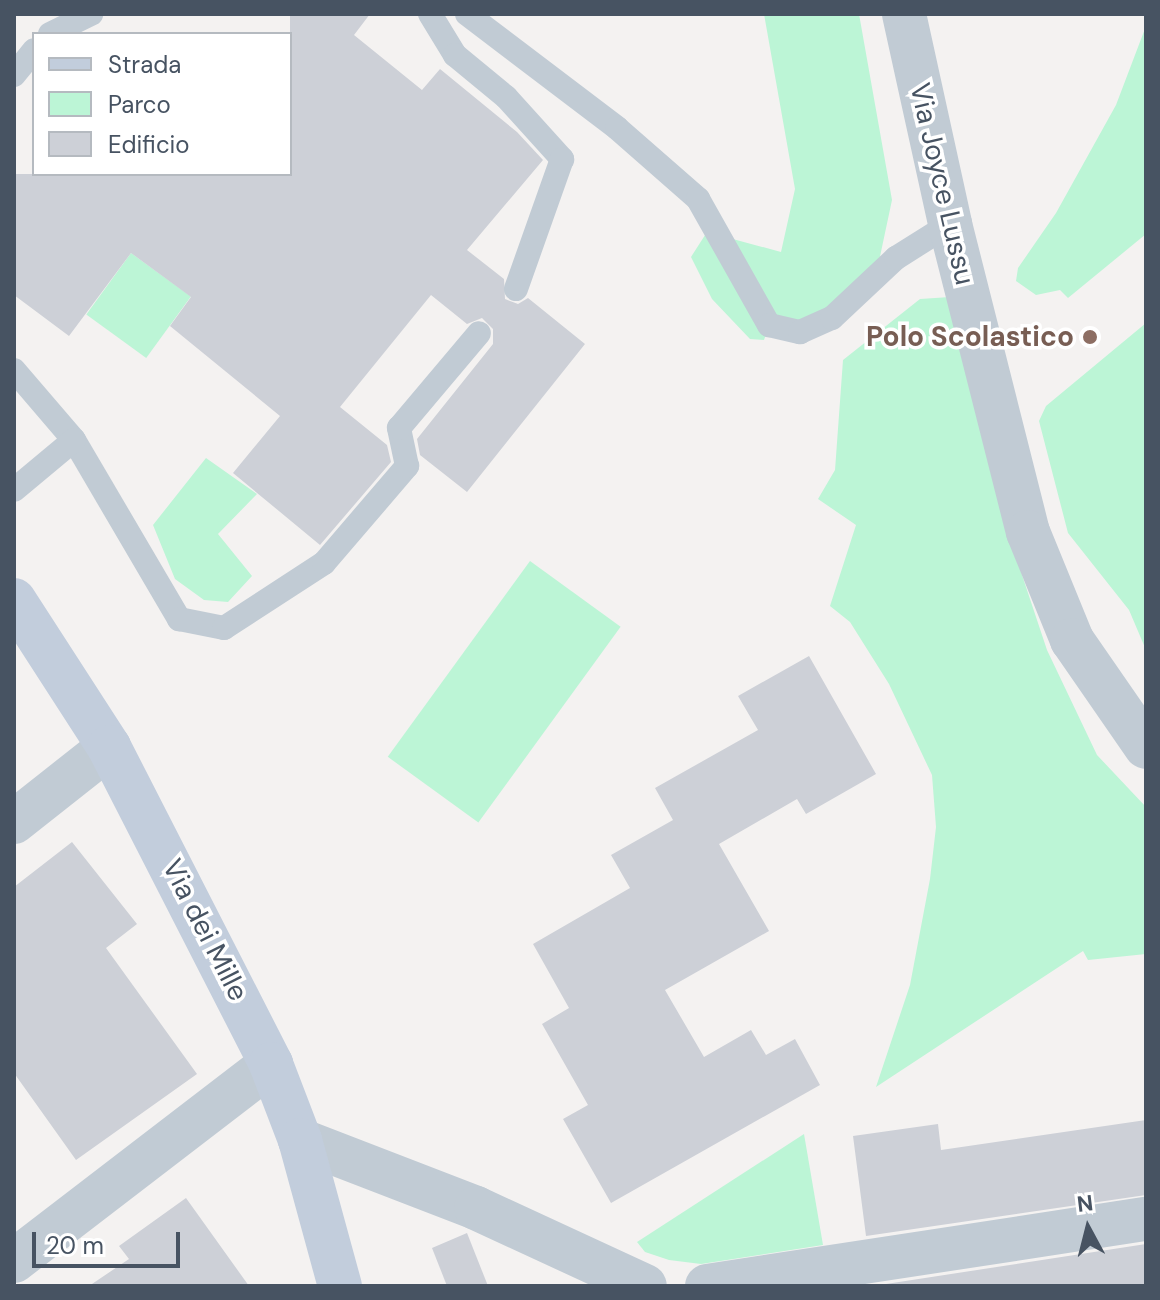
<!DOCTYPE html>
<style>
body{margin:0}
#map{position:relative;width:1160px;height:1300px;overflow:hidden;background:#f4f2f1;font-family:"DM Sans",sans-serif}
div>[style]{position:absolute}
.green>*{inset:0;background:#bcf5d6;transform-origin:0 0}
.building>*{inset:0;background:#cdd0d7}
.lane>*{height:24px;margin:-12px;padding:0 12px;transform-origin:12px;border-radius:12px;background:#c1cbd4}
.street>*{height:44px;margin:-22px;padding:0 22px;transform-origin:22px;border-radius:22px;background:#c1cbd4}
.secondary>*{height:44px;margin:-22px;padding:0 22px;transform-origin:22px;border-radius:22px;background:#c2cddc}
.dots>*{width:22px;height:22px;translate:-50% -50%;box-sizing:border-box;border:4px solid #fff;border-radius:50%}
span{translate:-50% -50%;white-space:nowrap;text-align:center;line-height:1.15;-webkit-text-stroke:7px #fff;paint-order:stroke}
.street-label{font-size:28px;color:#475362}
.education-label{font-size:28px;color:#785e54;font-weight:700}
.right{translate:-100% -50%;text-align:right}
.frame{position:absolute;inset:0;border:16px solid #475362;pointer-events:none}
.legend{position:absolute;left:32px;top:32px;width:260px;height:144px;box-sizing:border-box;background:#fff;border:2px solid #b5bac0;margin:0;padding:10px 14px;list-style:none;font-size:24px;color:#475362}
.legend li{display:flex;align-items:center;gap:16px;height:40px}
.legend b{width:40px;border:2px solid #b5bac0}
.north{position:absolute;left:1048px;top:1188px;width:80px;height:80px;-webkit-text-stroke:6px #fff;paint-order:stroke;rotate:353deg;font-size:22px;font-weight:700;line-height:32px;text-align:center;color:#475362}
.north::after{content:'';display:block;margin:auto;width:28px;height:36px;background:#475362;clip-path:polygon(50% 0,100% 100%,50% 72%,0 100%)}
.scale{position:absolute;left:32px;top:1232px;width:148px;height:36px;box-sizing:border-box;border:4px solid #475362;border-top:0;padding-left:10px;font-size:24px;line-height:28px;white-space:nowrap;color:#475362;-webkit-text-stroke:6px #fff;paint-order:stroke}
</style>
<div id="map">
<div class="green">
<i style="clip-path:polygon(764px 14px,859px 14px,892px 200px,878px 266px,832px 318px,769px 325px,764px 340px,750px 339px,712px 299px,691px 257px,707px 232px,781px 252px,795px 189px)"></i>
<i style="clip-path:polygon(1146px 26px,1146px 234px,1068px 298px,1060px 290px,1036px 295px,1016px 281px,1018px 268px,1056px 213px,1116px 105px)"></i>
<i style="left:131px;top:253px;width:74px;height:76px;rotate:36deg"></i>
<i style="clip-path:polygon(950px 297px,1008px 533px,1047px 650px,1097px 755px,1146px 807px,1146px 954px,1088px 960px,1083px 951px,876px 1087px,910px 985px,930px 879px,936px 827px,932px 775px,889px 684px,850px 622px,830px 606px,856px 525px,818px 499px,835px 470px,843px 360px,920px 299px)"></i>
<i style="clip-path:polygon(1146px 323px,1146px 650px,1129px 610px,1068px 533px,1039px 421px,1046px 406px)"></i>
<i style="clip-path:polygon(206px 458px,257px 494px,218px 534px,252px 576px,228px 602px,204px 600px,175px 579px,153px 525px)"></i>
<i style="left:530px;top:561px;width:112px;height:242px;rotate:36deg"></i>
<i style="clip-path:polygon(804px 1134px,823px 1245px,701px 1264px,669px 1260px,645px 1252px,637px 1242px)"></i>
</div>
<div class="building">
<i style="clip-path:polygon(290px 14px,370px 14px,354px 35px,422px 90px,440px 69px,517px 132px,543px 160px,467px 250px,504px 279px,505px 299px,518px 304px,528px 298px,585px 344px,467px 492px,420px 455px,417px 439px,493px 344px,493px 329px,482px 318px,467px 324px,431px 295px,340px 407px,387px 445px,391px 462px,320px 545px,233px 473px,280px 416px,170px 326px,191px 297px,131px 253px,69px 336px,14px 295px,14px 174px,290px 174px)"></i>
<i style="clip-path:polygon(809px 656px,876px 774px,806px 814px,797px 799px,719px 844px,769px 931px,665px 990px,704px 1057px,751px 1030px,766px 1055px,795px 1039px,820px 1085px,611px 1203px,563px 1119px,588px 1105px,542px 1024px,569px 1008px,533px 944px,630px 888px,611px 855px,673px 820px,655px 788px,758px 730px,738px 696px)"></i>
<i style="clip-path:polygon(72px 842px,137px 924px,106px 948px,197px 1074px,76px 1160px,14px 1073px,14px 887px)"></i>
<i style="clip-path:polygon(1146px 1120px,1146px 1195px,866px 1236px,853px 1136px,938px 1124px,941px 1150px)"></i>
<i style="clip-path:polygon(186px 1198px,249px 1286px,89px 1286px,129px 1259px,119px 1246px)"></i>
<i style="clip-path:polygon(467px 1233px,488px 1286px,447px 1286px,432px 1248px)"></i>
<i style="clip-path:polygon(1146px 1244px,1146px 1286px,873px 1286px)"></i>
</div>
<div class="lane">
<i style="left:430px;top:14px;width:48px;rotate:58.6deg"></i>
<i style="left:455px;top:55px;width:66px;rotate:39.5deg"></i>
<i style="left:506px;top:97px;width:84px;rotate:47.9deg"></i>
<i style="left:562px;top:159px;width:138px;rotate:109.5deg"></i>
<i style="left:467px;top:14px;width:188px;rotate:37.2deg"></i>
<i style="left:617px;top:128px;width:108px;rotate:41.2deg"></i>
<i style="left:698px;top:199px;width:145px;rotate:60.6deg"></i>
<i style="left:769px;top:325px;width:32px;rotate:13deg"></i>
<i style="left:800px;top:332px;width:35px;rotate:-24deg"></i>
<i style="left:832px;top:318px;width:88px;rotate:-43.2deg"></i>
<i style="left:896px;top:258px;width:64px;rotate:-32.2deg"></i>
<i style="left:50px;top:34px;width:46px;rotate:-26deg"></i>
<i style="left:14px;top:75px;width:32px;rotate:-51deg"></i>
<i style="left:14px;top:370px;width:92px;rotate:49.4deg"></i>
<i style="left:74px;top:440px;width:208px;rotate:59.6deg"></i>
<i style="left:179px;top:619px;width:46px;rotate:11.3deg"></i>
<i style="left:224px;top:628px;width:119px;rotate:-33deg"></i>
<i style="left:324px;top:563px;width:128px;rotate:-49.4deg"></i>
<i style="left:407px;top:466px;width:39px;rotate:-102deg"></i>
<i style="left:399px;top:428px;width:124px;rotate:-49.9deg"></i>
<i style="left:14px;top:490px;width:78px;rotate:-39.8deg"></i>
</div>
<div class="street">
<i style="left:904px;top:14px;width:215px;rotate:77.6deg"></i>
<i style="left:950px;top:224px;width:318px;rotate:75.8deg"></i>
<i style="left:1028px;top:532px;width:117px;rotate:67.8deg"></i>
<i style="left:1072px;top:640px;width:130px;rotate:55.3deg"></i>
<i style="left:14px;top:822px;width:121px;rotate:-38.3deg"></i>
<i style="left:300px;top:1140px;width:189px;rotate:21.1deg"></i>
<i style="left:476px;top:1208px;width:186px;rotate:24.8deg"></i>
<i style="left:14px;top:1261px;width:324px;rotate:-37.5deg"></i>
<i style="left:707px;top:1286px;width:444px;rotate:-8.7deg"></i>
</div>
<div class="secondary">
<i style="left:14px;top:600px;width:175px;rotate:57.1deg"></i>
<i style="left:109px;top:747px;width:356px;rotate:62.9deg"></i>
<i style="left:271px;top:1064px;width:81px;rotate:69.1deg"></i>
<i style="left:300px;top:1140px;width:151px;rotate:74.7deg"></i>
</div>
<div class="dots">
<i style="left:1090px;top:337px;background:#8d6e63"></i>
</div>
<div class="street-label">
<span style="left:942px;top:184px;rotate:77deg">Via Joyce Lussu</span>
<span style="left:205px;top:930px;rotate:63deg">Via dei Mille</span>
</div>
<div class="education-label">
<span class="right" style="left:1074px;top:337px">Polo Scolastico</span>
</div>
<div class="frame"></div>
<ul class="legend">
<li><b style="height:10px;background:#c2cddc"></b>Strada</li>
<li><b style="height:22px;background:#bcf5d6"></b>Parco</li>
<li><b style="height:22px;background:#cdd0d7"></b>Edificio</li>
</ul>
<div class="north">N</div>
<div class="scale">20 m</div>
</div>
